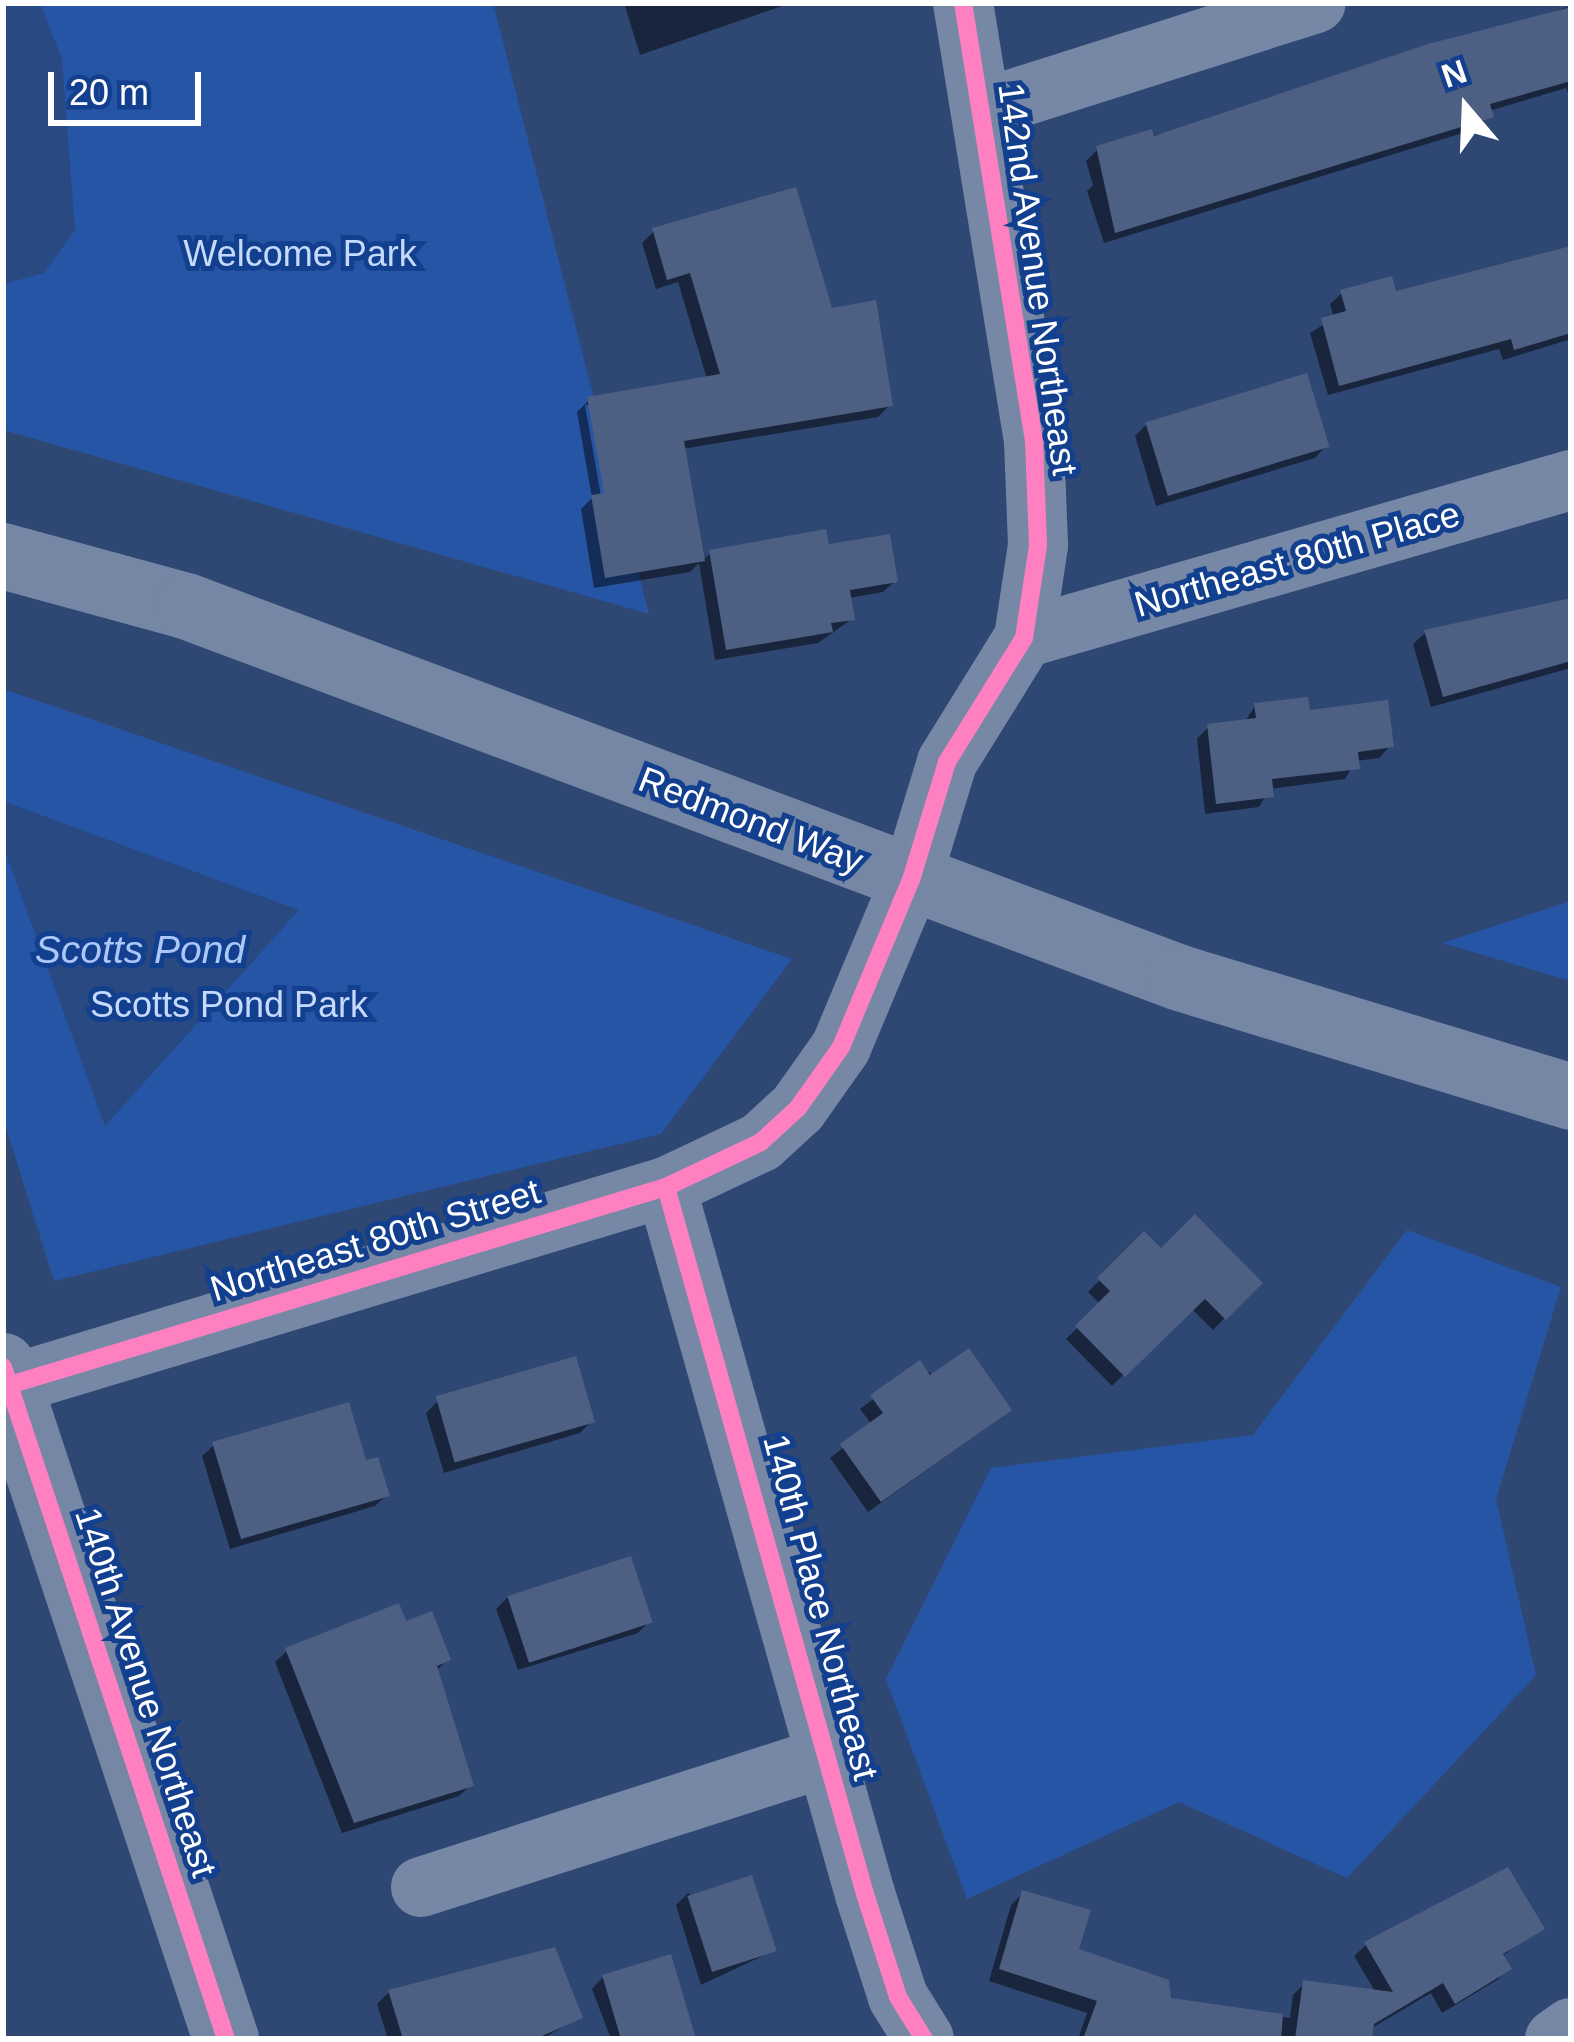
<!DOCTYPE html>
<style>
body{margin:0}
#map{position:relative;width:1574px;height:2042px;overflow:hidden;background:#2f4773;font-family:Helvetica,sans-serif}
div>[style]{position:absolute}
.green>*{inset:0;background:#2655a6}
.water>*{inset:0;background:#294983}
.shadow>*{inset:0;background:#0007}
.building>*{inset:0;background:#4d6083;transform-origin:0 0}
.minor>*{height:60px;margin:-30px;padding:0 30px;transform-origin:30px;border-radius:30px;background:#7688a6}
.major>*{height:66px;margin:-33px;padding:0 33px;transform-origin:33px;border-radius:33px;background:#7687a5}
.cycleway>*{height:18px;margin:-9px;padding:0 9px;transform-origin:9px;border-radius:9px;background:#ff80c0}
span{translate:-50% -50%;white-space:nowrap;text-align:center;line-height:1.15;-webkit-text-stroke:10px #133f8f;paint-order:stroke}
.park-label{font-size:36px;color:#c5dafc}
.street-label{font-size:36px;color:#fff}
.water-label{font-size:39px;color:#aac7f8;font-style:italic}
.frame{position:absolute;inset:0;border:6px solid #fff;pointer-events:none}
.north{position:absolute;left:1406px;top:48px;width:120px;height:120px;-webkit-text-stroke:9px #133f8f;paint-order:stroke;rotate:341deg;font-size:33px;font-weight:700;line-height:48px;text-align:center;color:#fff}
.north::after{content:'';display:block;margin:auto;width:42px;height:54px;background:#fff;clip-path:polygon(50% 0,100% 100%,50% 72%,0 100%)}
.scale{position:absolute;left:48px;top:72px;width:153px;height:54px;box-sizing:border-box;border:6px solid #fff;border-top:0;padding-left:15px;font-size:36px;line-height:42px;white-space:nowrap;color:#fff;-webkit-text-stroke:9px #133f8f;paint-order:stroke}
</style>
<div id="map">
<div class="green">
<i style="clip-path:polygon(3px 3px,493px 3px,649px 614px,3px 430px)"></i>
<i style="clip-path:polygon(3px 689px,792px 959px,661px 1134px,54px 1281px,3px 1118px)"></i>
<i style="clip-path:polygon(1571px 901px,1571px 981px,1442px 943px)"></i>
<i style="clip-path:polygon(1407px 1230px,1561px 1287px,1496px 1499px,1536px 1675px,1347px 1878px,1179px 1802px,967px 1899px,886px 1679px,991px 1468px,1253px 1435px)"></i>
</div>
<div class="water">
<i style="clip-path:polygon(3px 3px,40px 3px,62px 59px,75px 230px,44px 273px,4px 284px)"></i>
<i style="clip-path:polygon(3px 801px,299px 910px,105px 1126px,3px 846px)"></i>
</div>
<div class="shadow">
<i style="clip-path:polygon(624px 3px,791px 3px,640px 55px)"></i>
<i style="clip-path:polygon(1571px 6px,1571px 99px,1566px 88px,1489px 111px,1479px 128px,1104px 243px,1087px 191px,1093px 185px,1086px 161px,1098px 149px,1230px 117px)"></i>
<i style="clip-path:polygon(evenodd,654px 231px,829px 311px,890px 405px,878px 417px,682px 449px,702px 561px,711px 553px,826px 548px,895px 581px,883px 592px,849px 598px,852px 619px,818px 643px,715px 660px,699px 563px,690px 572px,594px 588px,581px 509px,592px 498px,577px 412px,589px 400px,707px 379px,678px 282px,656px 289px,642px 243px,654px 231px,585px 405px,591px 405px,609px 507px,603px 508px,585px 405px)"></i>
<i style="clip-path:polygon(1571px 249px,1571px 339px,1503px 360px,1499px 349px,1328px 395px,1310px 333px,1334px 318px,1330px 304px,1342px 293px,1394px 295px)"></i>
<i style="clip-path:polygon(1147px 424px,1326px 446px,1315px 458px,1156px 506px,1135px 436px)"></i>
<i style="clip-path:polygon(1571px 599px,1571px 668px,1431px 707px,1413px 644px,1425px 633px)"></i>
<i style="clip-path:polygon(1255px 706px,1308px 713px,1390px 746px,1379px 758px,1356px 761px,1345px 779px,1270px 789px,1259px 807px,1205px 814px,1197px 739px,1208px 727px,1244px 723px)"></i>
<i style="clip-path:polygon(1144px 1235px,1161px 1252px,1259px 1283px,1213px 1330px,1191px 1308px,1112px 1386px,1066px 1339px,1101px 1305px,1088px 1292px)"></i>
<i style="clip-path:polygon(919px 1365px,996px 1421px,868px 1512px,830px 1458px,872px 1425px,860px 1409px)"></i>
<i style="clip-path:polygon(438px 1401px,592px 1421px,580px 1433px,444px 1473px,426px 1413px)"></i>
<i style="clip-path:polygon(214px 1445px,364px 1464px,387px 1495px,375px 1506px,230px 1549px,202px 1456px)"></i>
<i style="clip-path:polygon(508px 1597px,650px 1621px,638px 1633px,518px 1670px,496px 1609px)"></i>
<i style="clip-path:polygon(405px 1625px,447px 1660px,435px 1672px,471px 1785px,459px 1796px,342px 1833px,275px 1662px,287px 1651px)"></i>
<i style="clip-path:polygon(688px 1893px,773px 1951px,701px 1985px,676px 1905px)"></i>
<i style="clip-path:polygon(1023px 1893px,1076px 1951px,1169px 2001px,1290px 2018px,1293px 1995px,1305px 1983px,1376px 1993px,1354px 1956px,1366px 1945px,1541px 1928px,1501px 1957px,1508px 1969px,1497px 1980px,1442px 2013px,1431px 1993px,1370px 2029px,1367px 2039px,1078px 2039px,1087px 2013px,989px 1981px,1011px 1905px)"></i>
<i style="clip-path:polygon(603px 1977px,686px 2039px,611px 2039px,592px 1989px)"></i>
<i style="clip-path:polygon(389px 1992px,579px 2017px,542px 2039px,388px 2039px,377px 2004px)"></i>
</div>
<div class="building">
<i style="clip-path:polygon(1571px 7px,1571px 81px,1490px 104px,1494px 117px,1115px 233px,1096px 146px,1152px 129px,1154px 136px,1428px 44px)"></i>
<i style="clip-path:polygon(796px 187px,832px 308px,876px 300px,893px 406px,684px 441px,705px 561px,605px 578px,591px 495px,604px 493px,587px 397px,720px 374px,690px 273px,667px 280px,652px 228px)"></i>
<i style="clip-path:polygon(1571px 246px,1571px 333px,1514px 350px,1511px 339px,1339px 386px,1321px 318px,1346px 311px,1340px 290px,1392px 276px,1396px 291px)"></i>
<i style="left:1307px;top:373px;width:77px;height:169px;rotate:73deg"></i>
<i style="clip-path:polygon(826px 529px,829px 544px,890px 534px,898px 582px,850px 590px,855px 620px,831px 623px,833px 632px,726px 650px,709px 550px)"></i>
<i style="clip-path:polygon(1571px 598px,1571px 661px,1443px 697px,1424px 630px)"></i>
<i style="clip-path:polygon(1308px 697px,1310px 710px,1388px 700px,1394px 747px,1358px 752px,1360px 769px,1272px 779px,1274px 797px,1216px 804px,1207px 724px,1256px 718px,1254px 703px)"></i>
<i style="clip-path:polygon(1195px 1214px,1263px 1283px,1226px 1320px,1205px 1299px,1125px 1377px,1075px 1326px,1110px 1291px,1097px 1278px,1144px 1231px,1161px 1248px)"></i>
<i style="clip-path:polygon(969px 1348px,1012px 1410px,881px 1502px,840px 1444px,883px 1413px,870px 1395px,920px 1360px,930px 1375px)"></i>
<i style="left:576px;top:1356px;width:69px;height:146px;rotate:74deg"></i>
<i style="clip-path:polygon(349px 1402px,366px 1460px,378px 1457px,390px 1496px,241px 1539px,212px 1442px)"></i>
<i style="left:631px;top:1556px;width:70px;height:130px;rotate:72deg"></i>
<i style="clip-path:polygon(399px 1603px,406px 1621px,432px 1611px,451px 1660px,437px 1666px,474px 1786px,354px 1823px,285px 1648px)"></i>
<i style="clip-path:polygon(1508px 1867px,1545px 1929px,1503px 1954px,1512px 1969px,1455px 2004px,1443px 1983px,1374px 2024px,1372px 2039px,1295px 2039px,1303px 1980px,1393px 1992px,1364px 1942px)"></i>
<i style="left:752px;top:1875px;width:80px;height:68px;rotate:72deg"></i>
<i style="clip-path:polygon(1022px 1890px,1091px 1910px,1079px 1949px,1169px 1980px,1171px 1998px,1283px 2014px,1281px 2039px,1083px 2039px,1097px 2001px,999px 1969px)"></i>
<i style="clip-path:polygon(555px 1947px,583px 2018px,535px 2039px,403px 2039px,388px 1990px)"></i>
<i style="clip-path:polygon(671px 1954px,696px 2039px,621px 2039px,602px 1975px)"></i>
</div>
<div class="minor">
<i style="left:982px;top:109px;width:350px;rotate:-17.6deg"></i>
<i style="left:1024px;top:638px;width:569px;rotate:-16.11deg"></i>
<i style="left:666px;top:1187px;width:734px;rotate:74.28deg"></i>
<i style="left:865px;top:1894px;width:108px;rotate:72.2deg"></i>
<i style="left:898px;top:1997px;width:49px;rotate:58.2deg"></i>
<i style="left:3px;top:1387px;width:693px;rotate:-16.79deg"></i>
<i style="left:666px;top:1187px;width:105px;rotate:-25.3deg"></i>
<i style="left:761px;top:1142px;width:50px;rotate:-42.6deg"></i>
<i style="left:798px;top:1108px;width:75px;rotate:-54.8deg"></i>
<i style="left:841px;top:1047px;width:181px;rotate:-67.3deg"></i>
<i style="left:911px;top:880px;width:123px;rotate:-73deg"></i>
<i style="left:947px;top:762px;width:146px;rotate:-58.2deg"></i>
<i style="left:1024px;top:638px;width:94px;rotate:-81.4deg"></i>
<i style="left:1038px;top:545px;width:104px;rotate:-92.2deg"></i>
<i style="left:1034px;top:441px;width:444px;rotate:-99.2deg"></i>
<i style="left:421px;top:1887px;width:428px;rotate:-17.8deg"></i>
<i style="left:1555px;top:2039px;width:19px;rotate:-35deg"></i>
</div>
<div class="major">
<i style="left:3px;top:556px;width:190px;rotate:15.3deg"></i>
<i style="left:186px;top:606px;width:1061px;rotate:20.52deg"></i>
<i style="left:1180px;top:978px;width:409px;rotate:16.9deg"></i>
<i style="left:3px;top:1366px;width:709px;rotate:71.67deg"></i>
</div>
<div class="cycleway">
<i style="left:666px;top:1187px;width:734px;rotate:74.28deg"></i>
<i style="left:865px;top:1894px;width:108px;rotate:72.2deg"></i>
<i style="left:898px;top:1997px;width:49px;rotate:58.2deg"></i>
<i style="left:3px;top:1367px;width:708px;rotate:71.64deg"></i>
<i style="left:3px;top:1387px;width:693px;rotate:-16.79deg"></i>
<i style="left:666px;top:1187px;width:105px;rotate:-25.3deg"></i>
<i style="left:761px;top:1142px;width:50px;rotate:-42.6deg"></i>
<i style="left:798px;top:1108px;width:75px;rotate:-54.8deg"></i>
<i style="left:841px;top:1047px;width:181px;rotate:-67.3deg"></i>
<i style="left:911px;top:880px;width:123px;rotate:-73deg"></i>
<i style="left:947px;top:762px;width:146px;rotate:-58.2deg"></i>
<i style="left:1024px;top:638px;width:94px;rotate:-81.4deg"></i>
<i style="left:1038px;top:545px;width:104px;rotate:-92.2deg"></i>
<i style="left:1034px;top:441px;width:444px;rotate:-99.2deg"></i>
</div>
<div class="park-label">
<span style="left:300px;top:254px">Welcome Park</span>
<span style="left:229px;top:1005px">Scotts Pond Park</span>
</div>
<div class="street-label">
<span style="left:1038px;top:279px;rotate:82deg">142nd Avenue Northeast</span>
<span style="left:1297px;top:559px;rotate:-16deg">Northeast 80th Place</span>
<span style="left:751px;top:820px;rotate:21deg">Redmond Way</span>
<span style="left:375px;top:1240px;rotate:-17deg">Northeast 80th Street</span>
<span style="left:821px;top:1607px;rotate:75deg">140th Place Northeast</span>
<span style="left:146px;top:1692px;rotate:72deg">140th Avenue Northeast</span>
</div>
<div class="water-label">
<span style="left:140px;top:950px">Scotts Pond</span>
</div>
<div class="frame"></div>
<div class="north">N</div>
<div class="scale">20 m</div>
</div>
